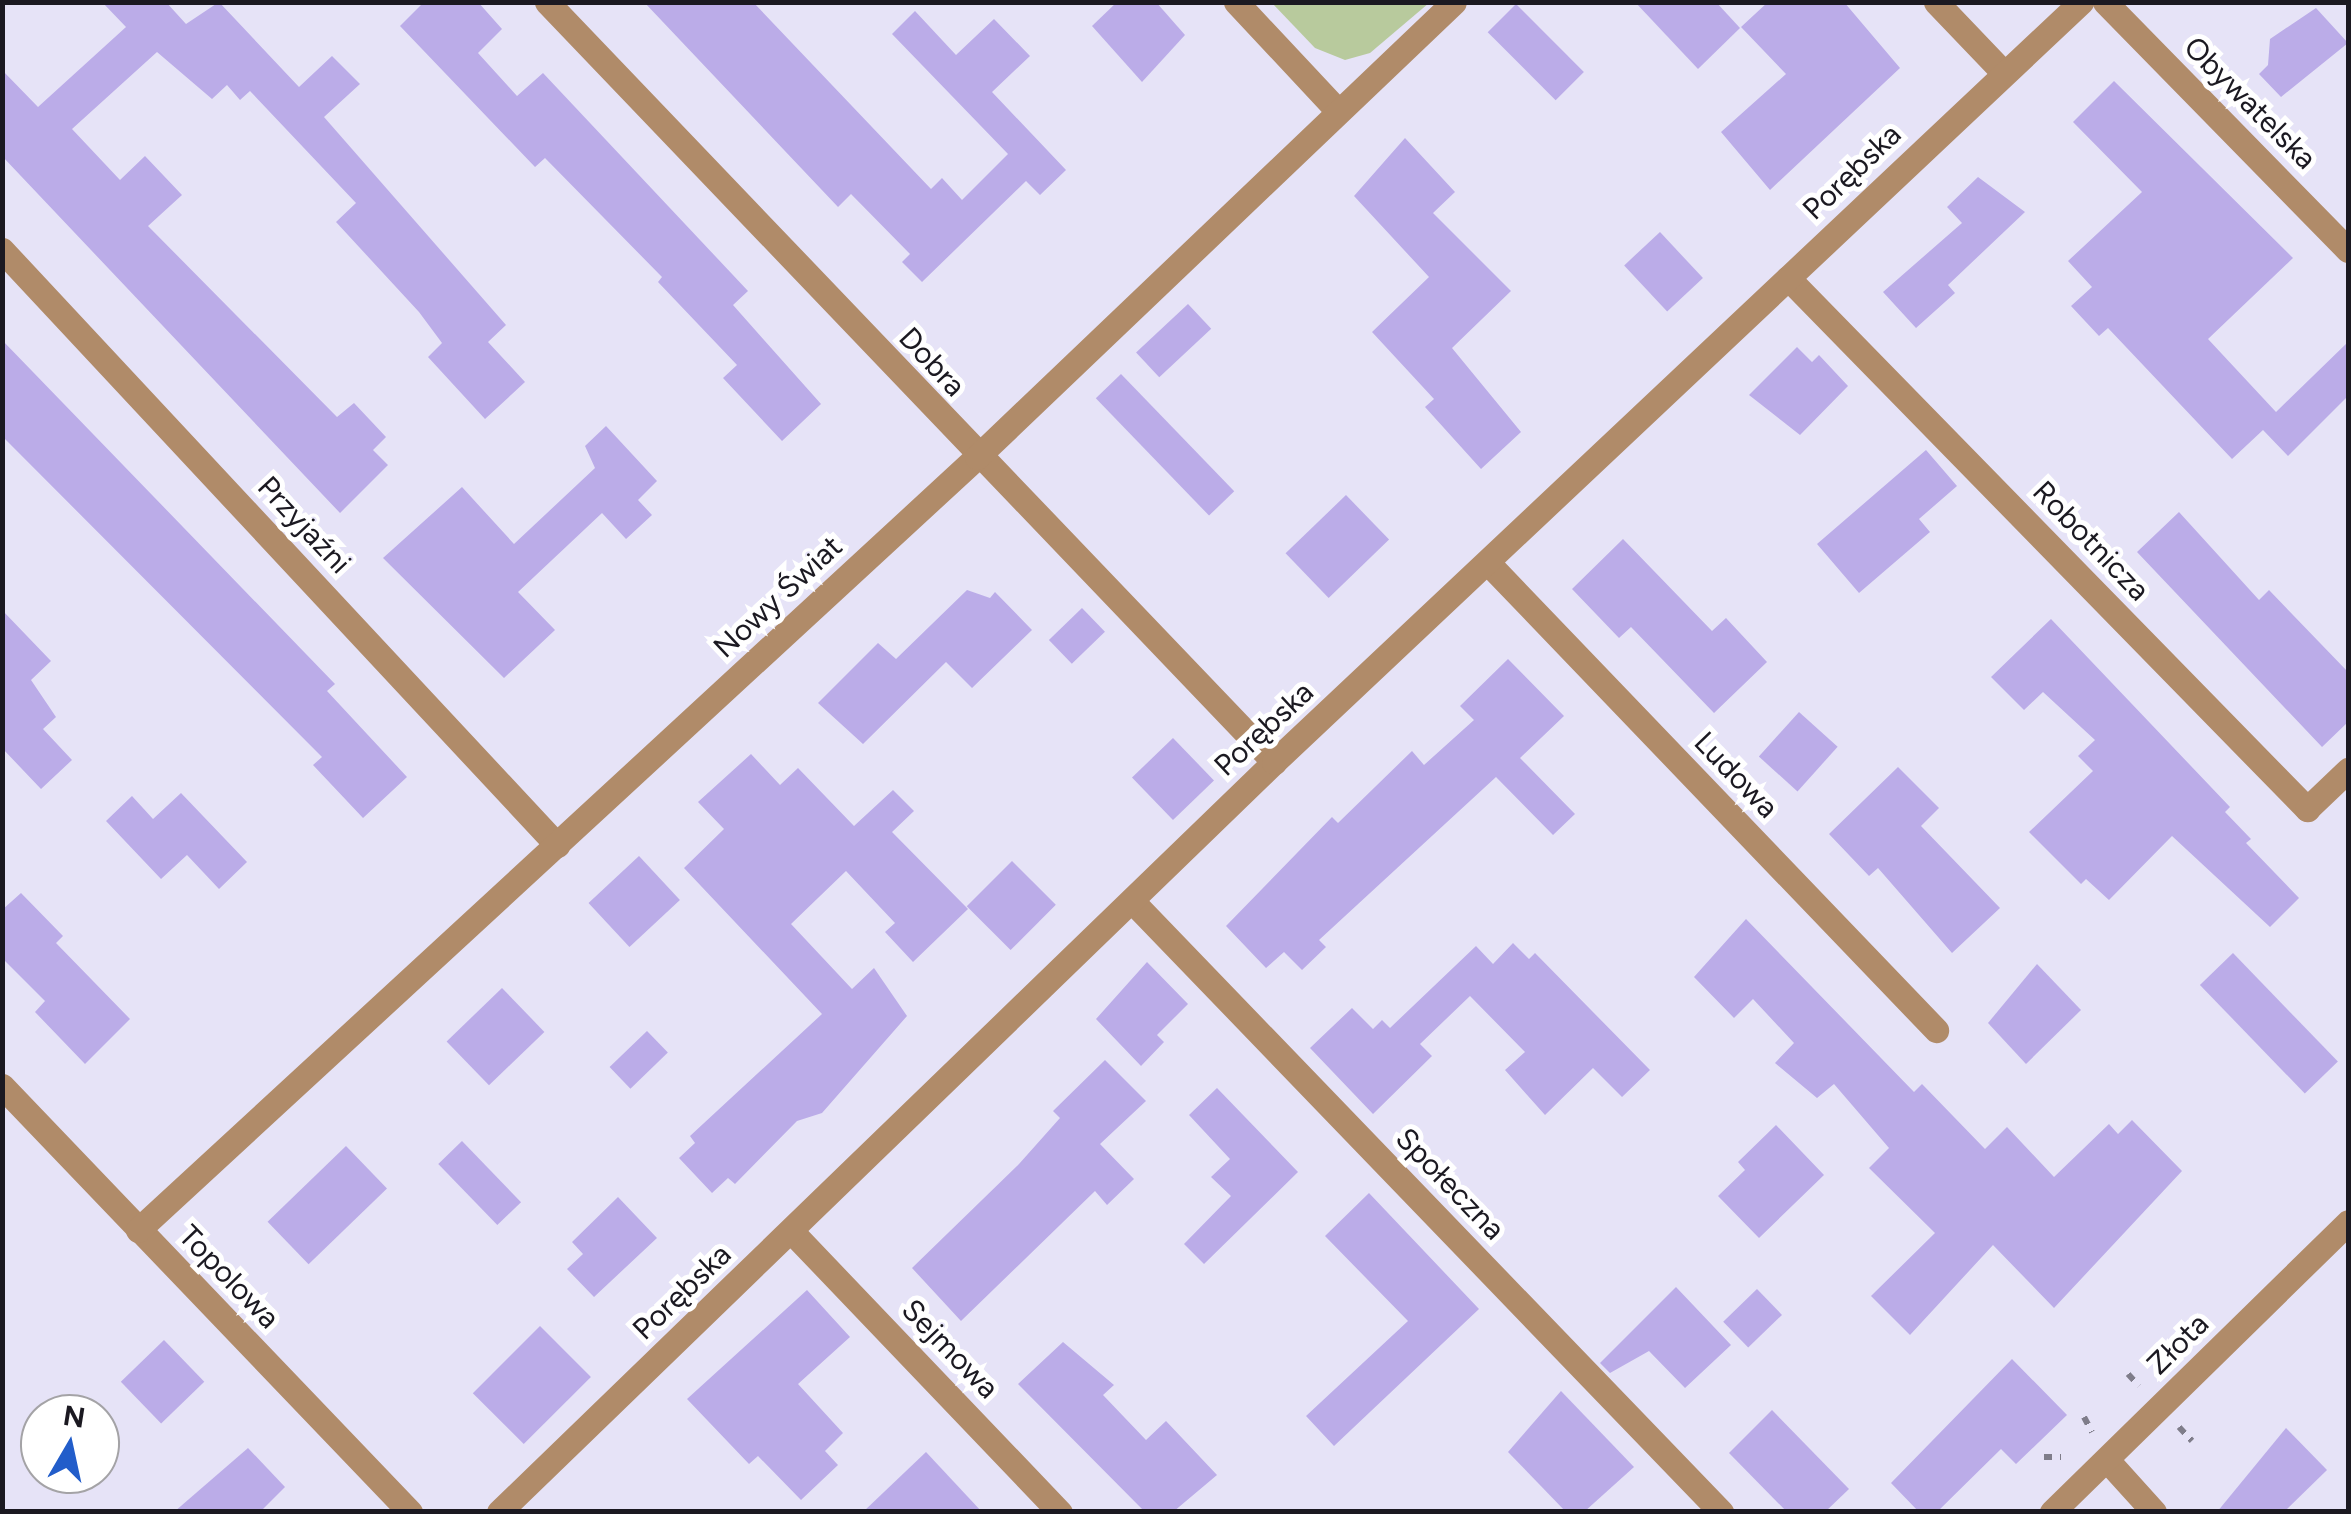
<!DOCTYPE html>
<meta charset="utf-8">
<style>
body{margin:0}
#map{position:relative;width:2351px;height:1514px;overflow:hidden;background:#e6e3f7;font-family:Figtree,sans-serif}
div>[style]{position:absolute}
.green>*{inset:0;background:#b8ca9d}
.building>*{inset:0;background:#bbace8;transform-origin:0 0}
.path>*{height:6px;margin-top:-3px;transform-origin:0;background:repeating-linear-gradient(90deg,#7f7d8a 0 8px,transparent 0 16px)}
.minor>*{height:25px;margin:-12.5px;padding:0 12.5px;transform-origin:12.5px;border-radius:12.5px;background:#b08b69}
.tertiary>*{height:25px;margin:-12.5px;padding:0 12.5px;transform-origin:12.5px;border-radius:12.5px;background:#b08b69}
span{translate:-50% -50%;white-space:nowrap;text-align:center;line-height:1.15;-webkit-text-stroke:10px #fff;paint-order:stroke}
.street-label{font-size:30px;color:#1b1921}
.frame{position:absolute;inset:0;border:5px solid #1b1921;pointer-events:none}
.north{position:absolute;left:20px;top:1394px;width:100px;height:100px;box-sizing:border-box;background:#fff;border:2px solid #a4a3a6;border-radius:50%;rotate:9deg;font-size:28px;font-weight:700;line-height:40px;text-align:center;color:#1b1921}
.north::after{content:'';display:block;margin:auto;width:35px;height:45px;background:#225dca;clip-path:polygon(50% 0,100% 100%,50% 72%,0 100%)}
</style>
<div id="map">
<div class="green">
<i style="clip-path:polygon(1272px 3px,1429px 3px,1370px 53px,1345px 60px,1315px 48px)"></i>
</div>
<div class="building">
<i style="clip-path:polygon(102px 2px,166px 2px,186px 24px,219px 2px,299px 87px,332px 56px,360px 84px,324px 117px,506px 325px,488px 342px,525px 382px,485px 419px,428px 357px,442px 343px,419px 312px,336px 222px,356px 203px,250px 91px,240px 100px,227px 85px,212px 99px,157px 52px,72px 129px,120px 180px,145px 156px,182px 195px,148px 226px,337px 417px,354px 403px,386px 437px,373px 450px,388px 465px,340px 513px,2px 156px,2px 70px,38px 107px,126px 27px)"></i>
<i style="clip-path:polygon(424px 2px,478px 2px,502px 29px,478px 53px,517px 96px,543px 73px,748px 291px,733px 305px,821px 404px,782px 441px,723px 378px,737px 365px,658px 282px,662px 277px,545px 158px,535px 167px,400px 26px)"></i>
<i style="clip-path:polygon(644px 2px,753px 2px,931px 189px,942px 178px,962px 200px,1008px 154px,892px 34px,915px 11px,956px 55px,994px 19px,1030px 56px,992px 92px,1066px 170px,1040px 195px,1026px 181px,922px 282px,902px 262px,910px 254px,851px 194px,838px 207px)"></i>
<i style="clip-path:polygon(1117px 2px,1156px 2px,1185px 35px,1142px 82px,1092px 26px)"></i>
<i style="clip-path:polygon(1635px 2px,1716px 2px,1740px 28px,1698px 69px)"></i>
<i style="clip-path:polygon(1768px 2px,1844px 2px,1900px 68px,1770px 190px,1721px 132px,1786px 74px,1741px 27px)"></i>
<i style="left:1516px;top:4px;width:96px;height:40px;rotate:45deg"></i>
<i style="clip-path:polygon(2316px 8px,2348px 43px,2281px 97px,2259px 74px,2268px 65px,2270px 39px)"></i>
<i style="clip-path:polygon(2114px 81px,2293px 258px,2208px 339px,2276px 412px,2348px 342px,2348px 396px,2288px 456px,2263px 430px,2232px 459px,2108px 328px,2099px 336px,2071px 306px,2092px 287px,2068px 261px,2142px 192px,2073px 122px)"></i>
<i style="clip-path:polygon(1405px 138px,1455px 192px,1433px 213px,1511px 291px,1452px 348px,1521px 432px,1481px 469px,1425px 407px,1434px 399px,1372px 332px,1429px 277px,1354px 196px)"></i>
<i style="clip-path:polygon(1978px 177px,2025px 212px,1948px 285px,1955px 293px,1916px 328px,1883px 292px,1962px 223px,1947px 207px)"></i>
<i style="left:1660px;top:232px;width:63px;height:49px;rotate:47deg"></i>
<i style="left:1188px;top:304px;width:34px;height:71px;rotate:47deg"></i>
<i style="clip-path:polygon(2px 340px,335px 684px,327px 691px,407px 777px,363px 818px,313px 765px,322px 757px,2px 436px)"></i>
<i style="clip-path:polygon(1797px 347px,1812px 362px,1819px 355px,1848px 386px,1800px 435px,1749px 395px)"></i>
<i style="left:1121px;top:374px;width:163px;height:35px;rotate:46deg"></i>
<i style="clip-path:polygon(606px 426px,657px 481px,638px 500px,652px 515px,626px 539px,602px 513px,518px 592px,555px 630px,504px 678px,383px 558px,462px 487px,514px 544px,595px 468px,585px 446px)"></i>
<i style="clip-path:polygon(1926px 450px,1957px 486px,1919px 519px,1930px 532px,1859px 593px,1817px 544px)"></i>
<i style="left:1346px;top:495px;width:62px;height:84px;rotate:46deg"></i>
<i style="clip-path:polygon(2179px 512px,2259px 600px,2269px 590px,2348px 672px,2348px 722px,2322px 747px,2137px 552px)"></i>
<i style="clip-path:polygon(1623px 539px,1712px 631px,1726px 618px,1767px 662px,1714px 713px,1631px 627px,1619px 638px,1572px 589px)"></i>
<i style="clip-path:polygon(967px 590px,990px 598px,995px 592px,1032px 630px,972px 688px,946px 662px,863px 744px,818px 703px,878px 643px,896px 659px)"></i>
<i style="left:1082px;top:608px;width:33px;height:46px;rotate:46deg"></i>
<i style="clip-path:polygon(2px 610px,51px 661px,31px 680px,56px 717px,43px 729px,72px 760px,41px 789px,2px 748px)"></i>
<i style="clip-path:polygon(2051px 619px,2230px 807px,2225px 812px,2251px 839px,2246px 843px,2299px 898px,2270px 927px,2172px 836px,2109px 900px,2086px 879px,2081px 884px,2029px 832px,2093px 771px,2078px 756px,2095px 740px,2043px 692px,2024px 710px,1991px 677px)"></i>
<i style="clip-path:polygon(1508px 659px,1564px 716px,1520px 758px,1575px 814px,1553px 835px,1496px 777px,1319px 940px,1326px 947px,1302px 970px,1284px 952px,1266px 968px,1226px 926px,1332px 817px,1338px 823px,1412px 751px,1424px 765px,1474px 720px,1460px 706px)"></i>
<i style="left:1799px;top:712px;width:52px;height:60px;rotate:42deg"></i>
<i style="left:1173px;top:738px;width:59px;height:57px;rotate:46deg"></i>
<i style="clip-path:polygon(751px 754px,780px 785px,798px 768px,854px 826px,893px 790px,914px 811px,892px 832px,968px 909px,913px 962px,885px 932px,895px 923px,846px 871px,791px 924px,852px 989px,874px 968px,907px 1016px,822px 1113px,797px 1121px,735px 1184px,728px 1178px,712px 1193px,679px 1158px,695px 1143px,690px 1136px,822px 1014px,684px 868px,724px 829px,698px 802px)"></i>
<i style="clip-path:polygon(1898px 767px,1939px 808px,1921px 826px,2000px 908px,1952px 953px,1878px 868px,1869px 876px,1829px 834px)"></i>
<i style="clip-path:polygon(181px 793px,247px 862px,219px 889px,187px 855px,161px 879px,106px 821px,132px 796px,153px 819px)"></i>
<i style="left:639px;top:856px;width:60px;height:69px;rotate:47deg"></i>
<i style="left:1012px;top:861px;width:62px;height:64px;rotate:45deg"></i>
<i style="clip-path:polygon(21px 893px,63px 936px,56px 943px,130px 1019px,85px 1064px,35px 1012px,45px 1001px,2px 958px,2px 910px)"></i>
<i style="clip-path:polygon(1746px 919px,1914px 1092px,1922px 1084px,1985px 1149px,2007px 1127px,2054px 1177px,2109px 1124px,2118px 1134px,2132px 1120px,2182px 1171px,2054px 1308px,1993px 1245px,1910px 1335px,1871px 1296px,1935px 1233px,1869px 1168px,1889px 1148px,1834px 1084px,1817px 1098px,1775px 1063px,1794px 1043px,1753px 999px,1734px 1018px,1694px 977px)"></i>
<i style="clip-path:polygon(1513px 943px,1529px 959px,1535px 953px,1650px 1070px,1622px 1097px,1593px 1068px,1545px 1115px,1505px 1070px,1525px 1052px,1470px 996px,1420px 1044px,1432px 1056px,1373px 1114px,1310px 1048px,1352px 1008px,1373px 1029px,1382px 1020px,1390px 1028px,1476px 946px,1493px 964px)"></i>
<i style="left:2233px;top:953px;width:151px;height:46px;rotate:46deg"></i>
<i style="clip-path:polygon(1147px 962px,1188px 1004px,1157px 1035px,1164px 1042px,1141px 1066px,1096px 1019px)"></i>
<i style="clip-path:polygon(2037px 964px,2081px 1010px,2026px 1064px,1988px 1023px)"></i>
<i style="left:502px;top:988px;width:61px;height:77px;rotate:46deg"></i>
<i style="left:647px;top:1031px;width:30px;height:52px;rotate:46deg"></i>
<i style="clip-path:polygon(1105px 1060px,1146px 1101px,1100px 1144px,1134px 1179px,1107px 1205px,1095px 1191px,961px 1321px,912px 1268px,1019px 1164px,1060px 1118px,1053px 1111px)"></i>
<i style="clip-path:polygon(1217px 1088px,1298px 1172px,1204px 1264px,1184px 1244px,1231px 1196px,1211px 1177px,1230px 1159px,1189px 1115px)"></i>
<i style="clip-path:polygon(1776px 1125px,1824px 1175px,1759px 1238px,1718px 1196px,1745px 1170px,1738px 1162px)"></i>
<i style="left:462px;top:1141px;width:85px;height:33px;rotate:46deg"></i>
<i style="left:346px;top:1146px;width:59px;height:109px;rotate:46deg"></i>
<i style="clip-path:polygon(1369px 1193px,1479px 1309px,1334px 1446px,1306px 1416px,1408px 1321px,1325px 1236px)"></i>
<i style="clip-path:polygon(618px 1197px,657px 1238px,594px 1297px,567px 1269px,583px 1254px,572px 1242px)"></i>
<i style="clip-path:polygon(1676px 1287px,1731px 1345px,1685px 1388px,1649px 1351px,1610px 1373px,1600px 1363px)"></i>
<i style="left:1757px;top:1289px;width:36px;height:47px;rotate:46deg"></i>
<i style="clip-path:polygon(807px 1290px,850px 1337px,798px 1384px,843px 1433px,825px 1451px,838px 1465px,801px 1500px,758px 1456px,749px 1464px,687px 1399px)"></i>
<i style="left:540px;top:1326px;width:72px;height:95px;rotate:45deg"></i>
<i style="left:164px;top:1340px;width:58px;height:60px;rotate:46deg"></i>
<i style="clip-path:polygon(1063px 1342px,1114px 1385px,1103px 1395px,1146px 1440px,1166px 1421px,1217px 1475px,1173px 1512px,1145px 1512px,1018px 1384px)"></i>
<i style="clip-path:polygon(2012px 1359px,2067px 1415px,2016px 1464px,2001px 1449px,1937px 1512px,1919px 1512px,1891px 1483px)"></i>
<i style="clip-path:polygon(1561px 1391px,1634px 1467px,1584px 1512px,1566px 1512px,1508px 1452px)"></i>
<i style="clip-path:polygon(1772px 1410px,1849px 1489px,1825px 1512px,1787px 1512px,1729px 1453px)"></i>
<i style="clip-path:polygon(2286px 1428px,2327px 1470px,2284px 1512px,2217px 1512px)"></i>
<i style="clip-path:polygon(248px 1448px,285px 1487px,260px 1512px,174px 1512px)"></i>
<i style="clip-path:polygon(926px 1452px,982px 1512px,863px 1512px)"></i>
</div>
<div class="path">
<i style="left:2128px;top:1374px;width:16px;rotate:47deg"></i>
<i style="left:2084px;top:1417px;width:17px;rotate:62deg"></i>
<i style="left:2179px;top:1427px;width:19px;rotate:47deg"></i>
<i style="left:2044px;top:1457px;width:17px"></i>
</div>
<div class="minor">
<i style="left:547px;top:2px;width:1052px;rotate:46.27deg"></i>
<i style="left:1236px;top:2px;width:146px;rotate:46.9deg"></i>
<i style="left:1936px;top:2px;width:97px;rotate:46.3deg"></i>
<i style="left:2105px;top:2px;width:347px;rotate:45.6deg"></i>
<i style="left:2px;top:250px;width:814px;rotate:46.99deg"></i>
<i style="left:1788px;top:278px;width:743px;rotate:45.65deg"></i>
<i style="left:2307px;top:809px;width:57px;rotate:-43.6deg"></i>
<i style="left:1489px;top:564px;width:646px;rotate:46.19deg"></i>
<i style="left:1132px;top:901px;width:849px;rotate:46.05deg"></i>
<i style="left:2px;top:1086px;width:590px;rotate:46.24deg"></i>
<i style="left:138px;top:1230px;width:1141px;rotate:-42.66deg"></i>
<i style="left:977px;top:457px;width:659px;rotate:-43.65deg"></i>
<i style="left:792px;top:1232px;width:388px;rotate:46.3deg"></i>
<i style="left:2107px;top:1460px;width:70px;rotate:47.9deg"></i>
<i style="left:499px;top:1512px;width:1078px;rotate:-44.06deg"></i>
<i style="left:1274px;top:762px;width:1109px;rotate:-43.28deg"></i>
</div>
<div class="tertiary">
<i style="left:2052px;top:1512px;width:414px;rotate:-44.4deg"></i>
</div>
<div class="street-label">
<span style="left:2250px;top:103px;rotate:45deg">Obywatelska</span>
<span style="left:1852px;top:172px;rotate:-44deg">Porębska</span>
<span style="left:932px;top:362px;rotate:47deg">Dobra</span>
<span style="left:304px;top:525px;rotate:47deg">Przyjaźni</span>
<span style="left:2091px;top:541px;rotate:46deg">Robotnicza</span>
<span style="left:778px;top:597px;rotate:-43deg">Nowy Świat</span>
<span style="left:1264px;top:729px;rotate:-43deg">Porębska</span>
<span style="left:1736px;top:775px;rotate:46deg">Ludowa</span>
<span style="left:1450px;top:1184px;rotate:46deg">Społeczna</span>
<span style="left:229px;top:1277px;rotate:46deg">Topolowa</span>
<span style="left:682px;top:1292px;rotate:-44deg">Porębska</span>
<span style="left:2178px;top:1344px;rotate:-45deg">Złota</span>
<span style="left:950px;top:1349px;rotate:46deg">Sejmowa</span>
</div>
<div class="frame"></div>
<div class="north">N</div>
</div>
